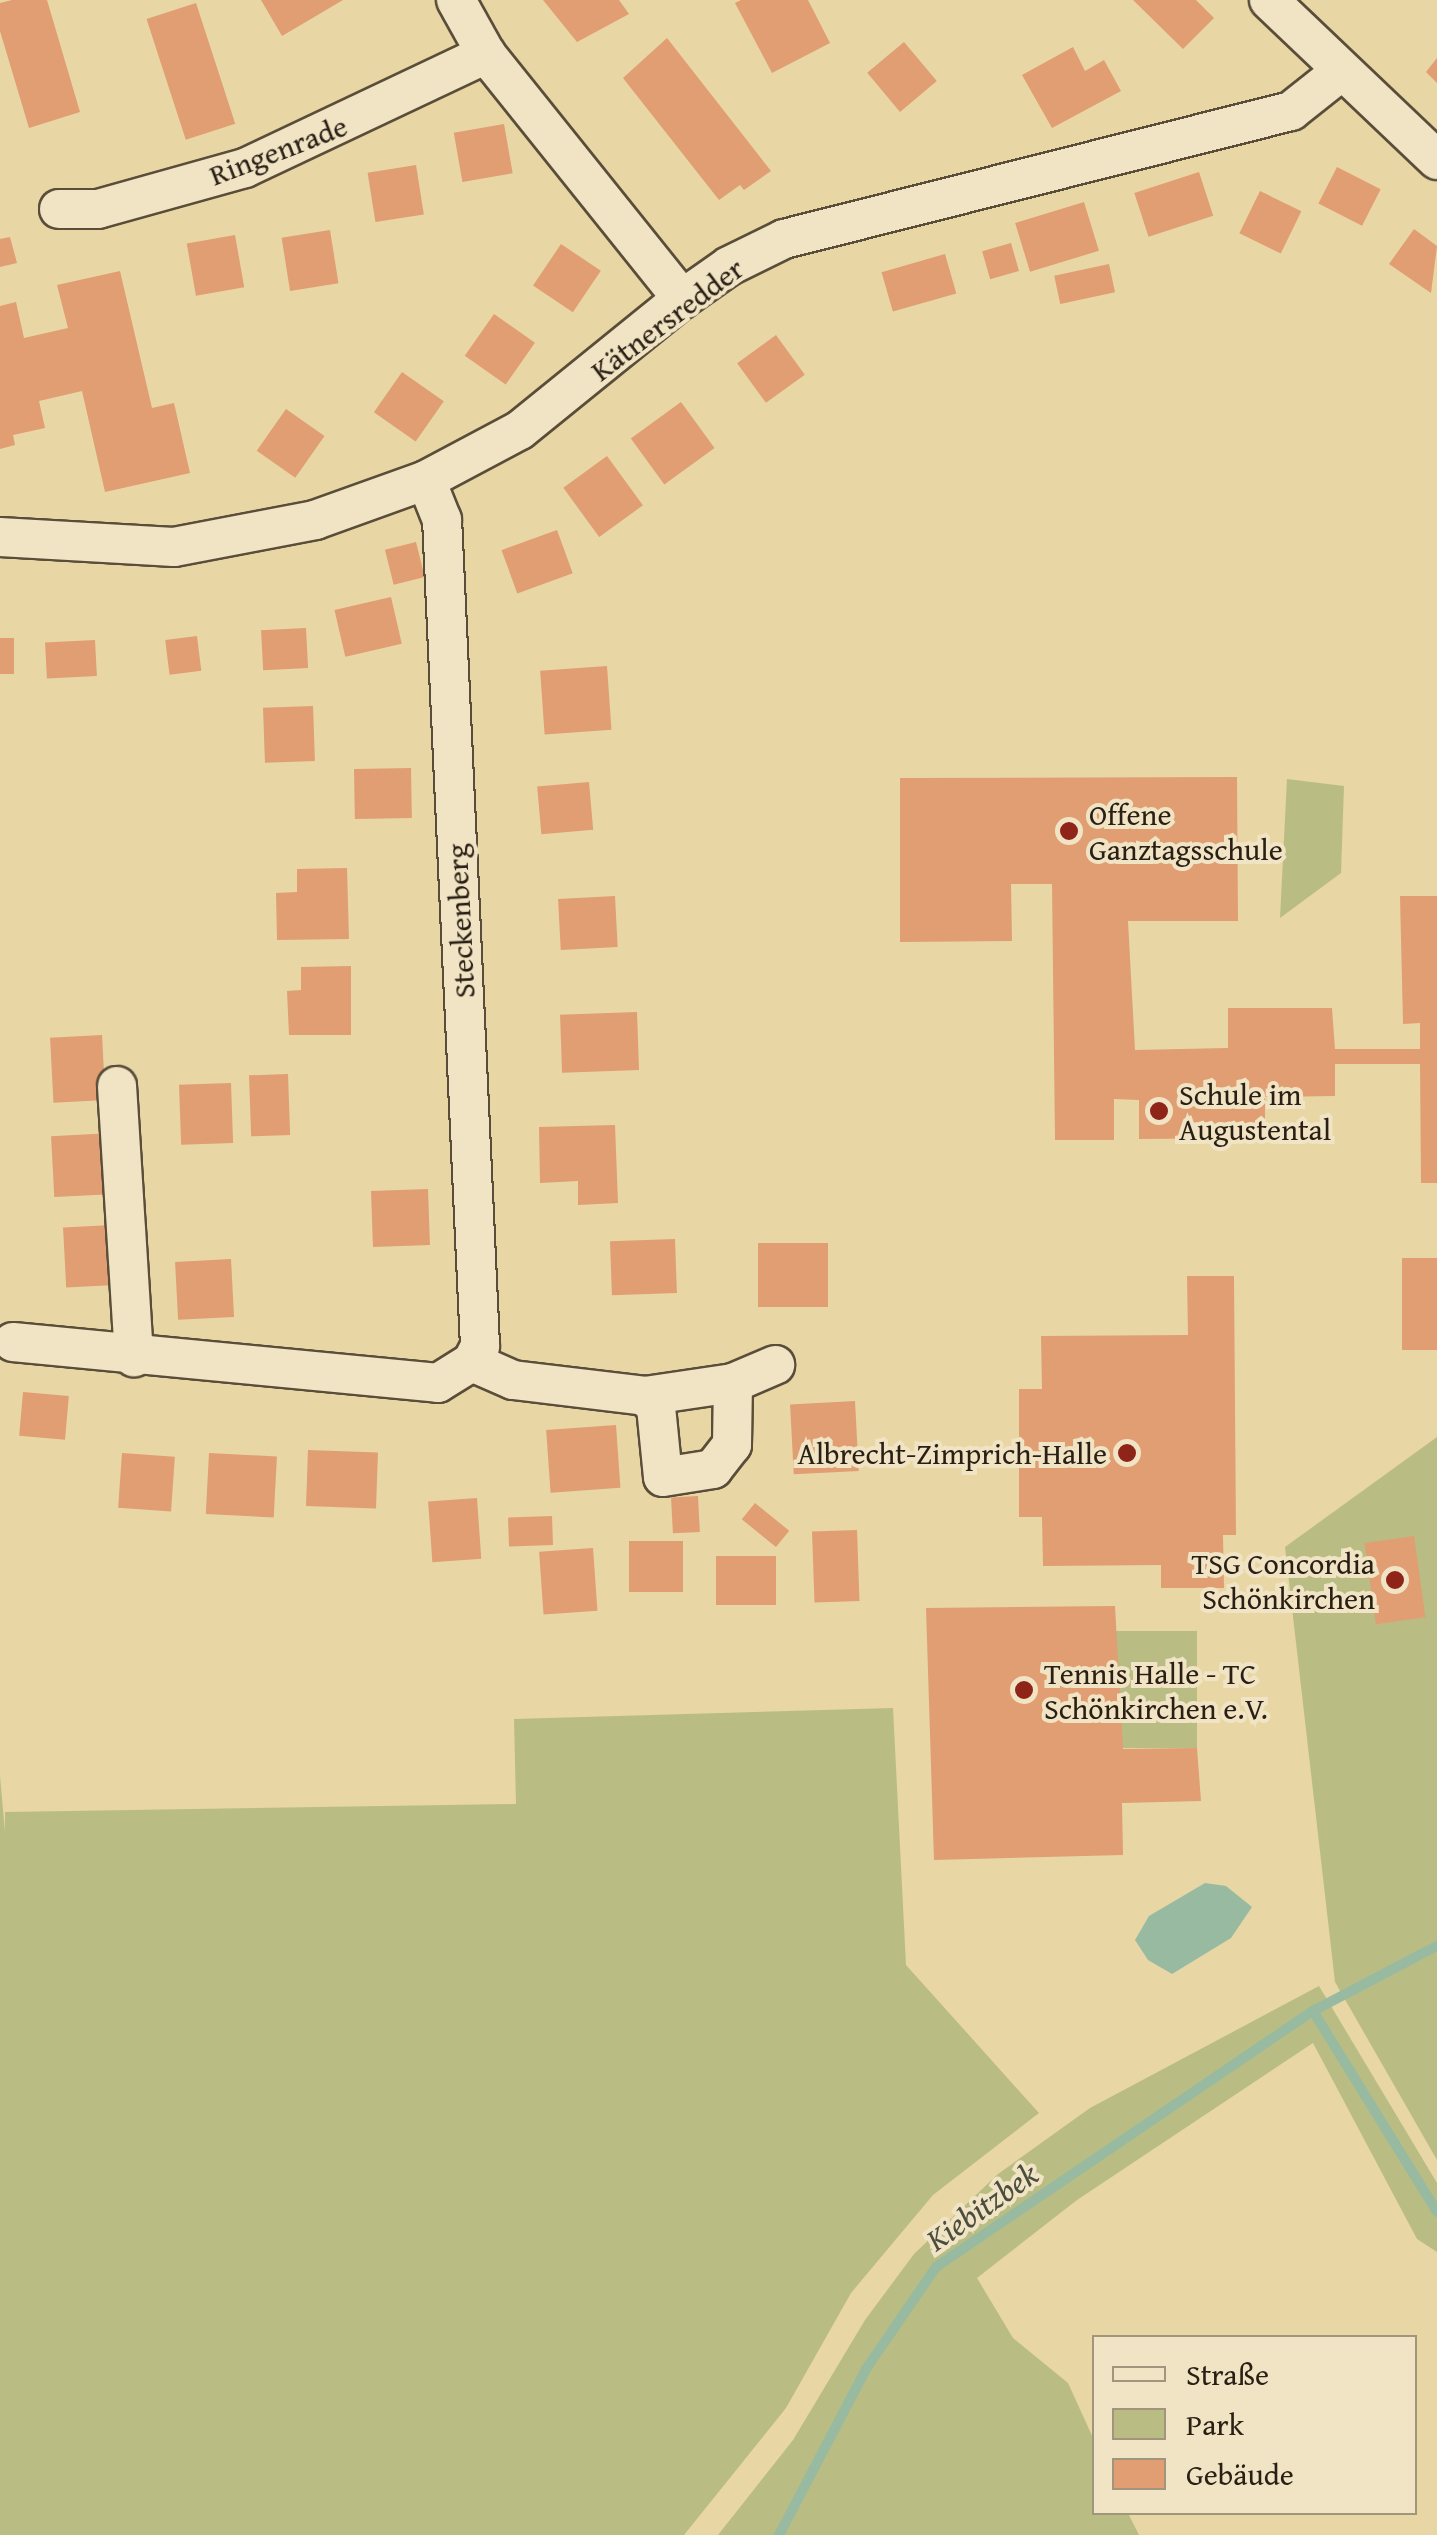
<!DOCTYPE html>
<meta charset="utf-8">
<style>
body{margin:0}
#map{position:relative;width:1437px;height:2535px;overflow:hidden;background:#e8d6a5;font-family:"Gentium Book Plus",serif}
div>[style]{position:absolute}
.green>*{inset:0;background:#b9bd84;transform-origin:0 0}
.water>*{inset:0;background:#98baa1}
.stream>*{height:10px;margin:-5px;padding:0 5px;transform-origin:5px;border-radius:5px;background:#98baa1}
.building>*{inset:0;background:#e09e72;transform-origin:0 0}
.roads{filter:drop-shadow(2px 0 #5a4d39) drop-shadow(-2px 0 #5a4d39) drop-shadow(0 2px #5a4d39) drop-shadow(0 -2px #5a4d39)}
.minor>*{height:38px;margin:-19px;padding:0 19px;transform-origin:19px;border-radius:19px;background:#f0e4c4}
.dots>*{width:28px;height:28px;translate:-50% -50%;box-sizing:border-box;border:5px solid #f0e4c4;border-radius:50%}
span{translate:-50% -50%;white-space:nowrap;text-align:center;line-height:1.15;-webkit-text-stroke:8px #f0e4c4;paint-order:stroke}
.street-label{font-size:30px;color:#2a1f15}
.poi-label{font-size:30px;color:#2a1f15}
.left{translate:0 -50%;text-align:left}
.right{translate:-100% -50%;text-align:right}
.water-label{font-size:32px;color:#4b4e3f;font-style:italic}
.legend{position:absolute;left:1092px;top:2335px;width:325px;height:180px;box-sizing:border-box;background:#f0e4c4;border:2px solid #a1957e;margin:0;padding:12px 18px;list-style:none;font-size:30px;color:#2a1f15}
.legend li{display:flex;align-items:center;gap:20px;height:50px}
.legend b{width:50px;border:2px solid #a1957e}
</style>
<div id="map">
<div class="green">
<i style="clip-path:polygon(1287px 779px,1344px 786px,1341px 873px,1280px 918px)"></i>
<i style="clip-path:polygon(1437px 1437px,1437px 2160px,1335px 1982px,1285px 1547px)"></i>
<i style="left:1197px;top:1631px;width:117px;height:81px;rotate:90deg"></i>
<i style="clip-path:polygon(893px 1708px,906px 1965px,1039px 2113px,933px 2195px,851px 2293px,786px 2408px,684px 2535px,0 2535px,0 1776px,5px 1832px,5px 1812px,516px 1804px,514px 1719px)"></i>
<i style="clip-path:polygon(1319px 1986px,1437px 2183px,1437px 2252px,1417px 2239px,1313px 2043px,1077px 2200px,977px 2278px,1013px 2338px,1068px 2383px,1094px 2440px,1094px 2512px,1128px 2513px,1139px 2535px,718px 2535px,793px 2440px,865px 2320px,914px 2254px,998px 2174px,1090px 2108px)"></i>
</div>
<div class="water">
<i style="clip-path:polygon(1205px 1883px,1226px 1886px,1252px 1907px,1231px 1938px,1172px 1974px,1148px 1960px,1135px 1940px,1149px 1916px)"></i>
</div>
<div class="stream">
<i style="left:1313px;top:2011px;width:236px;rotate:58.3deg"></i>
<i style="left:779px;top:2535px;width:187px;rotate:-62.3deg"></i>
<i style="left:866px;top:2369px;width:124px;rotate:-55.5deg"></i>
<i style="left:936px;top:2267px;width:456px;rotate:-34.2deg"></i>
<i style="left:1313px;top:2011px;width:140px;rotate:-27.7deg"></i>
</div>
<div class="building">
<i style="clip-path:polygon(12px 0,47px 0,80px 112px,29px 128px,0 31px,0 3px)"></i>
<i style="clip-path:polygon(261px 0,343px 0,282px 36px)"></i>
<i style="clip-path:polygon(543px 0,619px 0,629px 14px,577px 42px)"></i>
<i style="clip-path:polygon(741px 0,808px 0,830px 43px,772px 73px,735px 3px)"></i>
<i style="clip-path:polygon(1133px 0,1196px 0,1214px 18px,1183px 49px)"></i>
<i style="left:196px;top:3px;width:127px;height:52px;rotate:72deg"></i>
<i style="clip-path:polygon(667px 38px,771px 171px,744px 190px,740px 185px,719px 200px,623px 78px)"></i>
<i style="left:904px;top:42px;width:51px;height:48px;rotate:50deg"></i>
<i style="clip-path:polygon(1073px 47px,1085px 71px,1104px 60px,1121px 91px,1052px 128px,1022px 75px)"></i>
<i style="clip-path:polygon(1437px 58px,1437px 83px,1426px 72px)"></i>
<i style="left:504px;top:124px;width:50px;height:51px;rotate:80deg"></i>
<i style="left:416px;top:165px;width:50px;height:49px;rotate:81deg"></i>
<i style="left:1337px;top:167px;width:49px;height:41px;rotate:27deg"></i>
<i style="left:1199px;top:172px;width:46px;height:68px;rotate:72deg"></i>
<i style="left:1260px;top:191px;width:46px;height:47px;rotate:26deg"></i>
<i style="left:1084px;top:202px;width:51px;height:72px;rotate:73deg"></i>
<i style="clip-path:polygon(1414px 229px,1437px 246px,1431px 293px,1389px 264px)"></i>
<i style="left:330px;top:230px;width:54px;height:49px;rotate:81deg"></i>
<i style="left:235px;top:235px;width:53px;height:49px;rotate:80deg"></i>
<i style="clip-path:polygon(10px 237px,17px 263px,0 267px,0 239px)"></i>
<i style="left:1011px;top:243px;width:29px;height:30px;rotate:74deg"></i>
<i style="left:561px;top:244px;width:48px;height:50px;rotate:34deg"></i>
<i style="left:945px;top:254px;width:41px;height:66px;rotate:74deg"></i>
<i style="left:1109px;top:264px;width:29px;height:56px;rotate:78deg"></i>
<i style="clip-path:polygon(120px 271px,152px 408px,174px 403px,190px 473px,105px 492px,82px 391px,39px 401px,45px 428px,13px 435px,15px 445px,0 449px,0 306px,16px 302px,24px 338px,68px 328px,57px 285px)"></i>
<i style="left:494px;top:314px;width:50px;height:51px;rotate:35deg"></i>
<i style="left:776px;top:335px;width:49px;height:48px;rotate:54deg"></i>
<i style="left:402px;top:372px;width:51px;height:49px;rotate:35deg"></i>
<i style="left:681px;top:402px;width:57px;height:62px;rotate:54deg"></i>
<i style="left:286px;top:409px;width:47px;height:51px;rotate:35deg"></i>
<i style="left:607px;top:456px;width:61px;height:54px;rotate:54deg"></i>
<i style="left:557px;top:530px;width:46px;height:59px;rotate:70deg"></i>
<i style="left:416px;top:542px;width:36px;height:32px;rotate:76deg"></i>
<i style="left:391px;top:597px;width:48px;height:58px;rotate:77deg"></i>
<i style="left:306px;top:628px;width:40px;height:45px;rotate:87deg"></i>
<i style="left:197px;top:636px;width:35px;height:32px;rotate:83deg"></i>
<i style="left:0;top:638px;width:14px;height:36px"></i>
<i style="left:95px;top:640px;width:36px;height:50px;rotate:87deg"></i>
<i style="left:607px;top:666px;width:64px;height:67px;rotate:86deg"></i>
<i style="left:313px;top:706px;width:55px;height:50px;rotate:88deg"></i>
<i style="left:411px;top:768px;width:50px;height:57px;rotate:89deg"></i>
<i style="clip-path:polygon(1237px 777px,1238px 921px,1128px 921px,1135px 1050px,1228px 1048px,1228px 1008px,1332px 1008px,1335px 1049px,1420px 1049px,1420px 1023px,1403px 1024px,1400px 896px,1437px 896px,1437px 1183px,1421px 1183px,1420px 1064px,1335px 1064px,1335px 1096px,1265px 1097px,1265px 1138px,1139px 1139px,1139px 1100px,1114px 1099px,1114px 1140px,1055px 1140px,1052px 884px,1011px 884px,1012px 941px,900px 942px,900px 778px)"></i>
<i style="left:589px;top:782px;width:48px;height:52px;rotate:85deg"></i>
<i style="clip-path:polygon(347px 868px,349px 939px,277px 940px,276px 893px,297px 892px,297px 869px)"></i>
<i style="left:615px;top:896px;width:51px;height:57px;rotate:87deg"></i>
<i style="clip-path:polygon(351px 966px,351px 1035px,289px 1035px,287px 991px,301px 990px,301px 967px)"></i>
<i style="left:637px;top:1012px;width:58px;height:77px;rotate:88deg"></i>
<i style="left:102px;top:1035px;width:65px;height:52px;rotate:87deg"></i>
<i style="left:288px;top:1074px;width:61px;height:39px;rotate:88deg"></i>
<i style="left:231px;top:1083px;width:60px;height:52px;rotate:88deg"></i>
<i style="clip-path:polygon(615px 1125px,618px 1203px,578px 1205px,578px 1181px,540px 1183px,539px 1127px)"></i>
<i style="left:112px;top:1133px;width:61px;height:61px;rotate:87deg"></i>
<i style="left:428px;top:1189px;width:56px;height:57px;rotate:88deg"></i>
<i style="left:112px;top:1225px;width:60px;height:49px;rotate:87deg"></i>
<i style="left:675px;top:1239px;width:54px;height:65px;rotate:88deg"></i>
<i style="left:758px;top:1243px;width:70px;height:64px"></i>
<i style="left:1402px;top:1258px;width:35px;height:92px"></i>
<i style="left:231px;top:1259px;width:58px;height:56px;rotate:87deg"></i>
<i style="clip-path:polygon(1187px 1276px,1234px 1276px,1236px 1535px,1223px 1535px,1224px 1588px,1161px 1588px,1161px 1565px,1043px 1566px,1042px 1517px,1019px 1517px,1019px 1389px,1042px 1389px,1041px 1336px,1188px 1335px)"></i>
<i style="left:23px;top:1392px;width:46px;height:44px;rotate:5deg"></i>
<i style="left:855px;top:1401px;width:70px;height:65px;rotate:87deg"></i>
<i style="left:616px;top:1425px;width:63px;height:70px;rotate:86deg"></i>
<i style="left:308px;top:1450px;width:70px;height:56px;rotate:2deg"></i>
<i style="left:122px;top:1453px;width:53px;height:55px;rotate:4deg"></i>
<i style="left:209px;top:1453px;width:68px;height:61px;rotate:3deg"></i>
<i style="left:698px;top:1496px;width:36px;height:27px;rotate:87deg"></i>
<i style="left:477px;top:1498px;width:61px;height:49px;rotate:86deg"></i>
<i style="left:755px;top:1503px;width:44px;height:21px;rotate:39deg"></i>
<i style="left:552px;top:1516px;width:29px;height:44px;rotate:88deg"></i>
<i style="left:857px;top:1530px;width:71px;height:45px;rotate:88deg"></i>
<i style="left:1414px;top:1536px;width:82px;height:50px;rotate:82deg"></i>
<i style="left:629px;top:1541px;width:54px;height:51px"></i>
<i style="left:593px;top:1548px;width:63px;height:54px;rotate:86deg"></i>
<i style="left:716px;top:1556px;width:60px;height:49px"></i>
<i style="clip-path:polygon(1115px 1606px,1123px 1749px,1197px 1748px,1201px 1801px,1122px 1803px,1123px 1855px,934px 1860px,926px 1608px)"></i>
</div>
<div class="roads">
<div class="minor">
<i style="left:456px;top:0;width:62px;rotate:60.9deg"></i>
<i style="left:486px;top:54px;width:314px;rotate:51.3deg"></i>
<i style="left:1269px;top:0;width:232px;rotate:43.6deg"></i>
<i style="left:59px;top:209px;width:39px"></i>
<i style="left:98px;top:209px;width:153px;rotate:-15.6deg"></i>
<i style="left:245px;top:168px;width:267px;rotate:-25.3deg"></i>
<i style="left:0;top:537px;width:174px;rotate:3.3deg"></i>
<i style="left:174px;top:547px;width:144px;rotate:-10.8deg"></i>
<i style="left:315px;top:520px;width:118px;rotate:-19.8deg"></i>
<i style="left:426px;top:480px;width:106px;rotate:-28deg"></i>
<i style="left:520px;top:430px;width:208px;rotate:-39deg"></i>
<i style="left:682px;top:299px;width:57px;rotate:-35.1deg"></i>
<i style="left:729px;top:266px;width:61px;rotate:-26.1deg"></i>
<i style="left:784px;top:239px;width:523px;rotate:-14.17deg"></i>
<i style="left:1291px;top:111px;width:61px;rotate:-38.4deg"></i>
<i style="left:117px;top:1086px;width:272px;rotate:86.4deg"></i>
<i style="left:13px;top:1342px;width:427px;rotate:5.5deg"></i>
<i style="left:438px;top:1383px;width:40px;rotate:-32deg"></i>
<i style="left:472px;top:1362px;width:18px;rotate:-63deg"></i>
<i style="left:480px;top:1346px;width:827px;rotate:-92.63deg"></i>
<i style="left:442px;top:520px;width:43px;rotate:-111.8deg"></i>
<i style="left:472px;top:1362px;width:45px;rotate:23.7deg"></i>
<i style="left:513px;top:1380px;width:133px;rotate:6.9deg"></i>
<i style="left:645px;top:1396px;width:89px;rotate:-8.4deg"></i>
<i style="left:733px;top:1383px;width:46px;rotate:-23.2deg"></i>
<i style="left:645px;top:1396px;width:16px;rotate:45deg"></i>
<i style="left:656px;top:1407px;width:70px;rotate:84.3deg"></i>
<i style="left:663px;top:1477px;width:51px;rotate:-9.1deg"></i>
<i style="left:713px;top:1469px;width:31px;rotate:-52deg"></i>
<i style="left:732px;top:1445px;width:62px;rotate:-89.1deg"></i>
</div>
</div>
<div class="dots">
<i style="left:1069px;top:831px;background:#8f2418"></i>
<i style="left:1159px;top:1111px;background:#8f2418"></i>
<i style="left:1127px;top:1453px;background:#8f2418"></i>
<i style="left:1395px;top:1580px;background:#8f2418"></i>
<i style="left:1024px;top:1690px;background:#8f2418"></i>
</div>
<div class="street-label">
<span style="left:278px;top:150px;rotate:-21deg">Ringenrade</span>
<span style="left:667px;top:319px;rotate:-37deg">Kätnersredder</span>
<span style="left:460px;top:921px;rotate:-93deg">Steckenberg</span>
</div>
<div class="poi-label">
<span class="left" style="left:1089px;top:831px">Offene<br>Ganztagsschule</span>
<span class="left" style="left:1179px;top:1111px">Schule im<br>Augustental</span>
<span class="right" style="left:1107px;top:1453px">Albrecht-Zimprich-Halle</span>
<span class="right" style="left:1375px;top:1580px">TSG Concordia<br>Schönkirchen</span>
<span class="left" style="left:1044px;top:1690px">Tennis Halle - TC<br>Schönkirchen e.V.</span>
</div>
<div class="water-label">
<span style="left:982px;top:2207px;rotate:-35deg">Kiebitzbek</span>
</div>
<ul class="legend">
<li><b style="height:12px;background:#f0e4c4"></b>Straße</li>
<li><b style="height:28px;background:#b9bd84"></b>Park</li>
<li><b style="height:28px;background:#e09e72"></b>Gebäude</li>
</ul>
</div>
